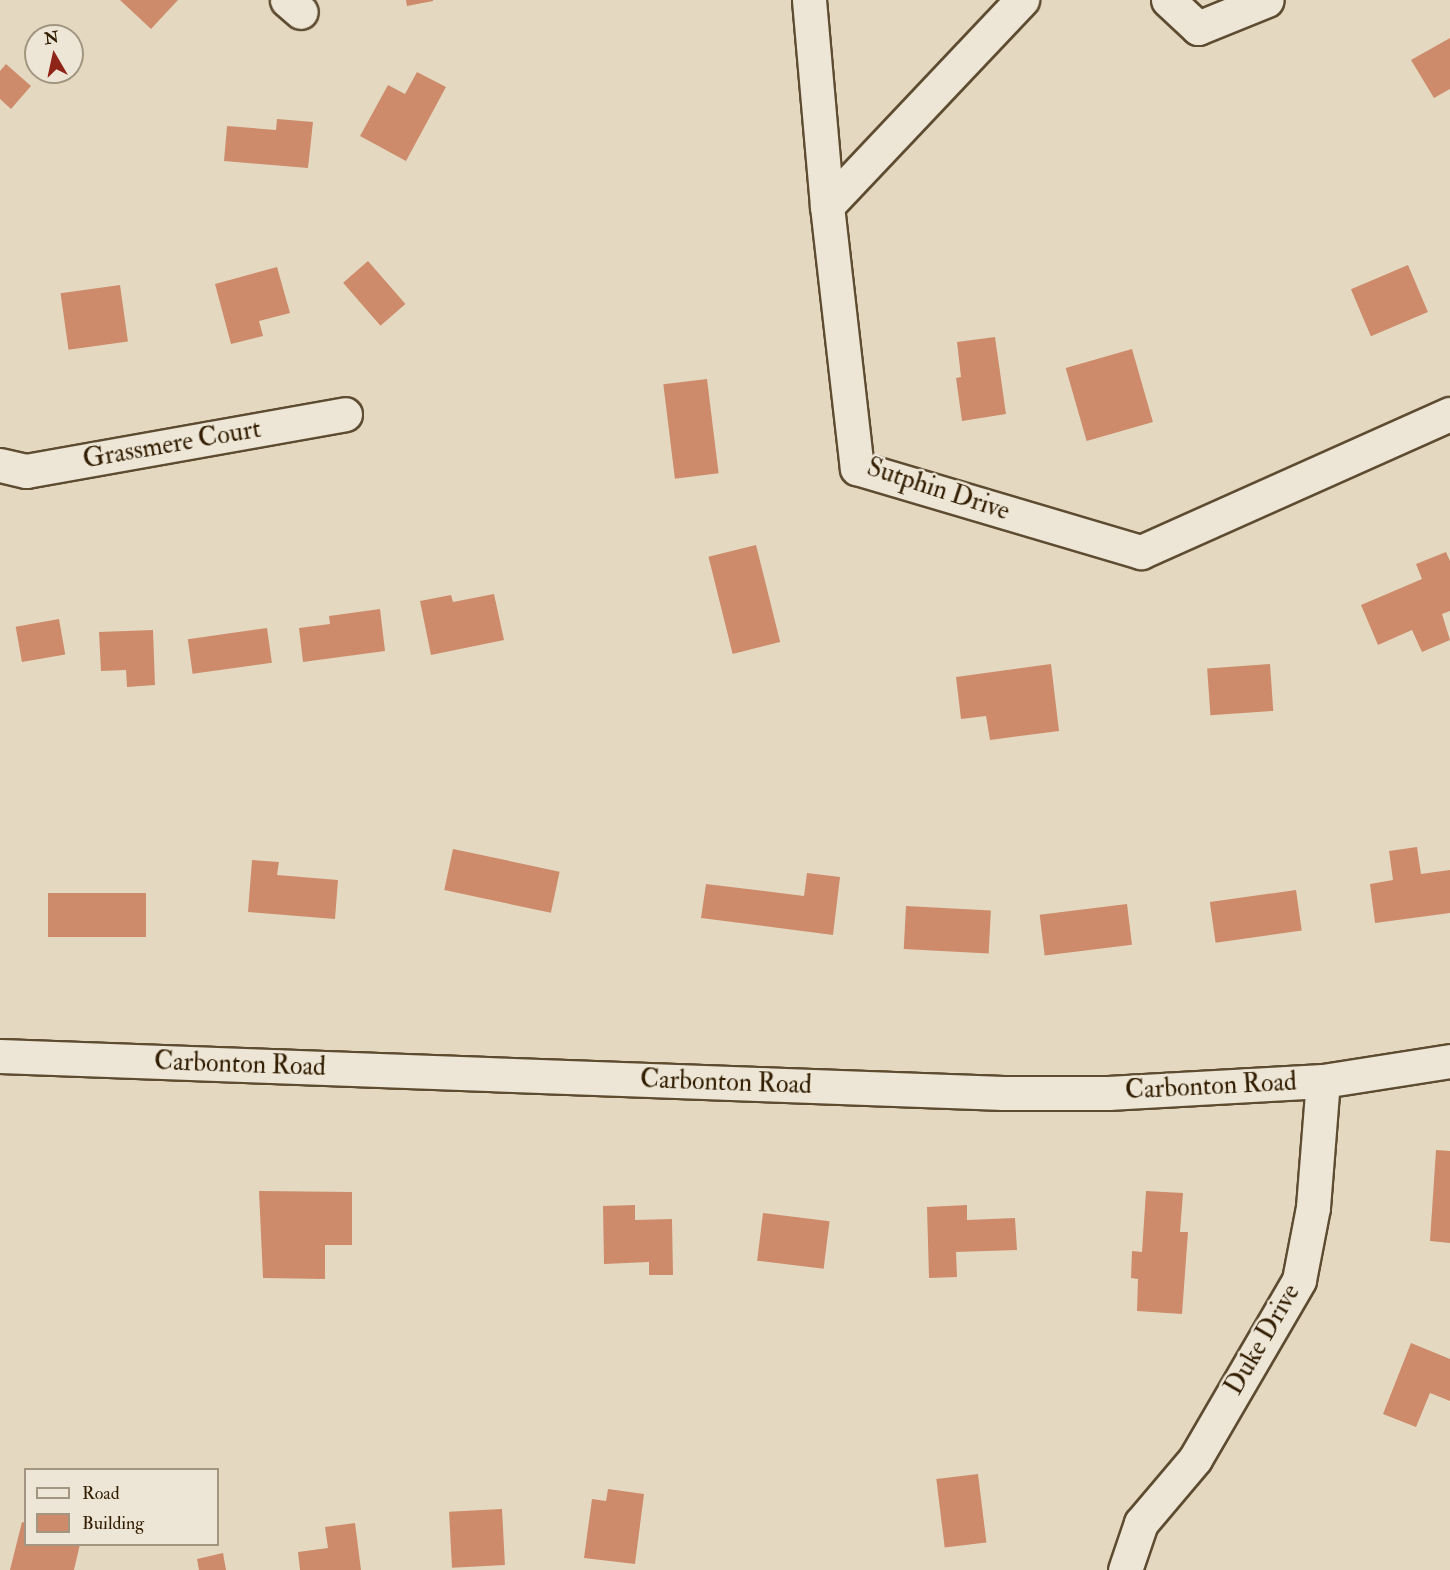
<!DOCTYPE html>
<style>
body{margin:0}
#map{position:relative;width:1450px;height:1570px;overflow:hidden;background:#e4d9c0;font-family:"IM FELL Double Pica",serif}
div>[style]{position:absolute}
.building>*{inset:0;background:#cd8b6b;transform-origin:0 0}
.roads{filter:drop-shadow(2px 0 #5e4c31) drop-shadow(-2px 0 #5e4c31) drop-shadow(0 2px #5e4c31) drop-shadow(0 -2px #5e4c31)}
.minor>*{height:33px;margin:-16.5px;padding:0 16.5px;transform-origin:16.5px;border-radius:16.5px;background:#ede6d6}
.tertiary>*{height:33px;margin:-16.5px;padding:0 16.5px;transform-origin:16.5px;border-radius:16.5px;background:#ede6d6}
span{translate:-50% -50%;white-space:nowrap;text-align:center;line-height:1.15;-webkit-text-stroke:5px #ede6d6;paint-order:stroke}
.street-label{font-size:26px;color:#321d01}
.legend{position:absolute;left:24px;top:1468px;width:195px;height:78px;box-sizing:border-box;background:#ede6d6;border:2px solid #a29681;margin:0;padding:8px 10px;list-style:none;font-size:18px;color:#321d01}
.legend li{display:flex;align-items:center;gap:12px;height:30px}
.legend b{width:30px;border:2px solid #a29681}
.north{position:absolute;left:24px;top:24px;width:60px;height:60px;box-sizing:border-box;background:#ede6d6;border:2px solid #a29681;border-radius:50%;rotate:351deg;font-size:16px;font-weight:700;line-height:24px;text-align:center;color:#321d01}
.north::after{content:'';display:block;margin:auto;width:21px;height:27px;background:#8f2418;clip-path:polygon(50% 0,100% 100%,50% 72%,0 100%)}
</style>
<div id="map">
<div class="building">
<i style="clip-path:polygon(120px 0,178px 0,151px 29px)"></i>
<i style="clip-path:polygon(406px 0,433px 0,433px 1px,407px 6px)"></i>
<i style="clip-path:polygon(1450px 38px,1450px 89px,1434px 98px,1411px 60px)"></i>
<i style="clip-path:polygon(6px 64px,31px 86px,11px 109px,0 99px,0 71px)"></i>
<i style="clip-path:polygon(417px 72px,446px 87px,406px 161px,360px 136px,388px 85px,405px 94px)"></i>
<i style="clip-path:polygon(277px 119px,313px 122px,308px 168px,224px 161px,227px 126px,276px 130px)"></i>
<i style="left:368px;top:261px;width:57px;height:33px;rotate:49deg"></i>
<i style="left:1408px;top:265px;width:51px;height:62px;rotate:67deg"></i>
<i style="clip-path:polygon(277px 267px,290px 313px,259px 321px,263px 336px,231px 344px,215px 284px)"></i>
<i style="left:120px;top:285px;width:57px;height:60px;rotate:82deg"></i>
<i style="clip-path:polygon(995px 337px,1006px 414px,962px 421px,956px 378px,961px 377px,957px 342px)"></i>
<i style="left:1132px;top:349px;width:76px;height:69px;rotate:74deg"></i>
<i style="left:707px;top:379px;width:95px;height:44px;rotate:83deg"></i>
<i style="left:756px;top:545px;width:100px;height:49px;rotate:76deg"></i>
<i style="clip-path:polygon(1446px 552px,1450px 561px,1450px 611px,1442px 614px,1450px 640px,1422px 652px,1412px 630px,1378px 645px,1361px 605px,1422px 579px,1416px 564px)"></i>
<i style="clip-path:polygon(494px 594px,504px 640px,431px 655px,420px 601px,451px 595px,453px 602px)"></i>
<i style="clip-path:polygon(380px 609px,385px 651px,303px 662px,299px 628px,330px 624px,329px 616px)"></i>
<i style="left:59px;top:619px;width:36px;height:44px;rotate:80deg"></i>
<i style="left:267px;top:628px;width:35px;height:80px;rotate:82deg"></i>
<i style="clip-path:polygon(153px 630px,155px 685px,127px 687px,126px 670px,101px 671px,99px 632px)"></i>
<i style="clip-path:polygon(1051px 664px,1059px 731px,990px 740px,986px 716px,961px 719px,956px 677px)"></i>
<i style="left:1270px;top:664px;width:47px;height:63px;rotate:86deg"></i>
<i style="clip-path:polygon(1417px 847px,1421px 874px,1450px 870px,1450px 913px,1375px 923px,1370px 884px,1393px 880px,1389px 851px)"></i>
<i style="left:453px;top:849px;width:109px;height:42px;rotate:12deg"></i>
<i style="clip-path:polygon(252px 860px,279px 862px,277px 875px,338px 880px,335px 919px,248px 912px)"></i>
<i style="clip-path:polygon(807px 873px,840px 877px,833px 935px,701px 918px,706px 884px,804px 896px)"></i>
<i style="left:1296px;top:890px;width:41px;height:87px;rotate:82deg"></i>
<i style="left:48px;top:893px;width:98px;height:44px"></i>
<i style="left:1127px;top:904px;width:41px;height:88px;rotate:83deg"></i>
<i style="left:906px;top:906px;width:85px;height:43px;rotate:3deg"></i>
<i style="clip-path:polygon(1436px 1150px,1450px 1151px,1450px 1243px,1430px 1241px)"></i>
<i style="clip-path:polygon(259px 1191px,352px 1192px,352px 1245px,325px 1245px,325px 1279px,263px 1278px)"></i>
<i style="clip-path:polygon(1146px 1191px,1183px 1193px,1180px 1232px,1188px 1232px,1182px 1314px,1137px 1311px,1138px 1279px,1131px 1278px,1132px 1251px,1142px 1252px)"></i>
<i style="clip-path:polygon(635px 1205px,635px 1220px,672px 1219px,673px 1275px,649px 1275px,649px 1262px,604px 1264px,603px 1206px)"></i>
<i style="clip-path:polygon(967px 1205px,967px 1220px,1015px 1218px,1017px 1250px,956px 1252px,957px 1277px,929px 1278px,927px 1207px)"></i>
<i style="left:763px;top:1213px;width:67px;height:48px;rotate:7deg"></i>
<i style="clip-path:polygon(1411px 1343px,1450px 1359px,1450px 1401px,1430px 1393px,1416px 1427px,1383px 1414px)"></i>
<i style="left:978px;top:1474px;width:69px;height:42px;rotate:83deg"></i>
<i style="clip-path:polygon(608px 1489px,644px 1494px,635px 1564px,584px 1558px,592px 1499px,606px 1501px)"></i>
<i style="left:502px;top:1509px;width:56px;height:53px;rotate:87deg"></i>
<i style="clip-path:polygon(22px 1522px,26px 1523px,26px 1544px,80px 1544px,74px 1570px,10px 1570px)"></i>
<i style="clip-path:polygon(355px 1523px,361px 1570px,300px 1570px,298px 1552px,328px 1548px,325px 1527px)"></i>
<i style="clip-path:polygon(223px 1553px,226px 1570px,199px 1570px,197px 1559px)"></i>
</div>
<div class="roads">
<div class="minor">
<i style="left:287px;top:0;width:18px;rotate:41deg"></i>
<i style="left:809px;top:0;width:207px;rotate:85deg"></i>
<i style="left:827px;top:206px;width:264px;rotate:83.5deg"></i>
<i style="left:857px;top:468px;width:296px;rotate:16.5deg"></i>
<i style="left:1141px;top:552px;width:338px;rotate:-24.1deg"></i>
<i style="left:1168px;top:0;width:41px;rotate:43deg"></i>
<i style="left:1198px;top:28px;width:74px;rotate:-22.1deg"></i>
<i style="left:827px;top:206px;width:284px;rotate:-46.6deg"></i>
<i style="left:0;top:465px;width:27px;rotate:13deg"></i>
<i style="left:26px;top:471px;width:324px;rotate:-10.1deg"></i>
<i style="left:1125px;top:1570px;width:50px;rotate:-71.2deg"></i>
<i style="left:1141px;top:1523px;width:84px;rotate:-49.8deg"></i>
<i style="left:1195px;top:1459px;width:207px;rotate:-59.8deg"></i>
<i style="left:1299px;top:1280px;width:74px;rotate:-79.1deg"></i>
<i style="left:1313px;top:1207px;width:126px;rotate:-85.5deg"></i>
</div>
<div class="tertiary">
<i style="left:0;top:1056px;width:1004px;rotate:2.11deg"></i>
<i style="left:1003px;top:1093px;width:105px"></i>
<i style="left:1108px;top:1093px;width:215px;rotate:-3.2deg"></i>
<i style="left:1323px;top:1081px;width:129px;rotate:-8.9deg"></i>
</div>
</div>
<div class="street-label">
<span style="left:172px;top:445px;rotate:-10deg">Grassmere Court</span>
<span style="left:938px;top:490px;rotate:18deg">Sutphin Drive</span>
<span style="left:240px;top:1065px;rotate:2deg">Carbonton Road</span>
<span style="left:726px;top:1083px;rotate:2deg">Carbonton Road</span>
<span style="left:1211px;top:1087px;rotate:-3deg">Carbonton Road</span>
<span style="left:1263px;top:1340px;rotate:-60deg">Duke Drive</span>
</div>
<ul class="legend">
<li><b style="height:8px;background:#ede6d6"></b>Road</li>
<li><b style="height:16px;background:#cd8b6b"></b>Building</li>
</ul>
<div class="north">N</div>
</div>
